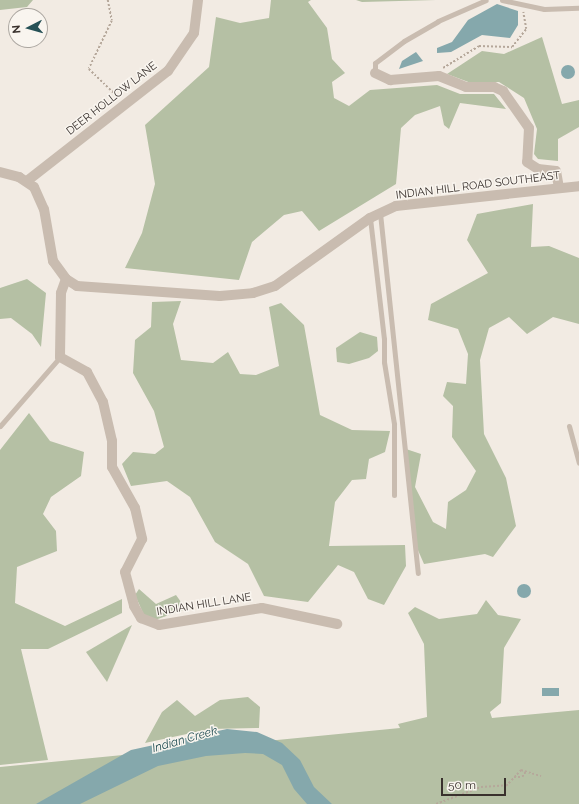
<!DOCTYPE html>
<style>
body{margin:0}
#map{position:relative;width:579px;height:804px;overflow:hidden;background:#f2ebe3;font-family:Raleway,sans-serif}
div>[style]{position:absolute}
.green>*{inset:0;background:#b5c0a4}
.water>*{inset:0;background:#85a8ac;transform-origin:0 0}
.round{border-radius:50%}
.path>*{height:1.5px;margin-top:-0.75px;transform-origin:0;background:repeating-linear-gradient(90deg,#b5a79a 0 2px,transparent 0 4px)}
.service>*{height:5px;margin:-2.5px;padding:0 2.5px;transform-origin:2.5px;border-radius:2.5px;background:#c9bcb0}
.minor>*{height:10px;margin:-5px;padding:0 5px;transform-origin:5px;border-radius:5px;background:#c9bcb0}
span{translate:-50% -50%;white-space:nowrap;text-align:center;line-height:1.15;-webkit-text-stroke:3px #f9f5ef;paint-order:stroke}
.street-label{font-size:11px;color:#39312d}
.water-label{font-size:12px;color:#265156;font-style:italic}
.north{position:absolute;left:8px;top:8px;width:40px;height:40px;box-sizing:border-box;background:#f9f5ef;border:1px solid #aca7a1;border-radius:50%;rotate:264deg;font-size:11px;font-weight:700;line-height:16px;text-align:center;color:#39312d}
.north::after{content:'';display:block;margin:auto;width:14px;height:18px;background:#265156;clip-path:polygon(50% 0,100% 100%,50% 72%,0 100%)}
.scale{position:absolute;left:441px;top:778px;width:65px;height:18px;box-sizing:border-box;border:2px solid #39312d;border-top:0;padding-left:5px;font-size:12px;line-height:14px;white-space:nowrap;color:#39312d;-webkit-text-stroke:3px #f9f5ef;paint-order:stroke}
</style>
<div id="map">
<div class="green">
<i style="clip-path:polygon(0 0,33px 0,27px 7px,0 10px)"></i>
<i style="clip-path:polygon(271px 0,311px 0,308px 2px,327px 28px,332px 59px,345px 73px,332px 82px,334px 98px,349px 106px,370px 90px,437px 85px,460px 94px,494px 94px,506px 109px,460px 103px,449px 129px,444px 125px,440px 106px,415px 115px,401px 128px,396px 184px,319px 231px,302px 211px,284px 215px,252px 242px,239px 280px,125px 268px,142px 233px,155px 184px,145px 125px,209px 67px,216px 17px,240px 23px,269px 18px)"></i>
<i style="clip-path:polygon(356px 0,436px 0,362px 2px)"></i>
<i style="clip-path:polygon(542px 37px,562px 104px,579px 100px,579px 127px,558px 139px,558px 161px,538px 159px,534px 154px,537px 129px,524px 98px,499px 82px,471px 83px,447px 74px,482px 51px,504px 54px)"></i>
<i style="clip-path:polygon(533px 204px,531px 247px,549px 246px,579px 258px,579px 324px,553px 317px,527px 334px,509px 317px,489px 328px,480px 360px,484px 434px,506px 478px,516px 526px,493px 557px,485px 554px,424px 564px,417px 548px,406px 449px,421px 454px,415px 487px,433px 522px,446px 529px,448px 502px,466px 490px,476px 471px,452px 437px,453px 406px,443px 396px,447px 382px,466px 384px,468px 354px,458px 329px,428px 320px,431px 304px,488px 273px,467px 240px,477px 214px)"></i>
<i style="clip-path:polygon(27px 279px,46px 293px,41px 347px,32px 334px,11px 318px,0 319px,0 288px)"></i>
<i style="clip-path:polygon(181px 301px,173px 324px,181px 360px,213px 363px,228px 352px,240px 374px,256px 375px,279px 366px,269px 307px,281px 303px,304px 325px,320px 415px,352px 430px,390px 431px,385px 452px,369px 459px,366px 479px,352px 480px,335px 502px,329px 546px,405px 545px,406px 566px,384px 605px,368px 599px,354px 572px,338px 565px,308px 602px,264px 596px,248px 564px,215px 542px,190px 497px,167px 481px,131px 486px,122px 464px,133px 452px,155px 454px,164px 447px,154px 411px,133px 373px,135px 340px,151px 327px,152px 302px)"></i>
<i style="clip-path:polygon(360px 332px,377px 337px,378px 351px,369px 358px,349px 364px,337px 362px,336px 348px)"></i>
<i style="clip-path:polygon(29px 413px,50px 441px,84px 452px,81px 476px,51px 497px,43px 514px,56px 531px,57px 551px,17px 567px,15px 603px,65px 626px,122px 599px,122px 613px,48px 649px,21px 649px,48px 760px,0 765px,0 450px)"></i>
<i style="clip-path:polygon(139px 589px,156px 604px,176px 595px,186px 609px,155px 620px,144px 615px,135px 595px)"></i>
<i style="clip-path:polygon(486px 600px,498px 615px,521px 619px,504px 648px,501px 703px,490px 712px,492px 718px,579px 710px,579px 804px,0 804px,0 767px,400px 728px,398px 724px,427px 717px,424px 644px,408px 613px,415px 607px,439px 619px,477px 614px)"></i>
<i style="clip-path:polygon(132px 625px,107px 682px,86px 652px)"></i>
<i style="clip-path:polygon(248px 697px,260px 707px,259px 728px,210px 729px,145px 743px,162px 712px,177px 700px,195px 716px,220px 700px)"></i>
</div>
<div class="water">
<i style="clip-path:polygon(497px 4px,518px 11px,518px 25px,510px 38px,482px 35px,451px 52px,437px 53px,437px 48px,452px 42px,468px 20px)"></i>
<i style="clip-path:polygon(416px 52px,423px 61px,399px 69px,402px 61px)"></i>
<i class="round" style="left:561px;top:65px;width:14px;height:14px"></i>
<i class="round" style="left:517px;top:584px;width:14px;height:14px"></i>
<i style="left:559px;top:688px;width:8px;height:17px;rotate:90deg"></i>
<i style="clip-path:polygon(227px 729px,257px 732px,282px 743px,300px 760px,314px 787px,332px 804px,307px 804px,294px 789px,282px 765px,263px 754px,245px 753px,206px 756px,158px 766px,80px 804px,36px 804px,131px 750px)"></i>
</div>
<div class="path">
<i style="left:108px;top:0;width:21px;rotate:79deg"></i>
<i style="left:112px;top:21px;width:53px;rotate:115.6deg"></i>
<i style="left:89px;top:69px;width:42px;rotate:44deg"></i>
<i style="left:443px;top:68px;width:42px;rotate:-31.4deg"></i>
<i style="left:479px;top:46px;width:33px;rotate:2deg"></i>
<i style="left:512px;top:47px;width:23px;rotate:-52deg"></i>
<i style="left:526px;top:29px;width:17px;rotate:-100deg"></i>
<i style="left:514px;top:777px;width:8px"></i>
<i style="left:522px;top:777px;width:7px;rotate:-56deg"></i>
<i style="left:506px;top:786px;width:22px;rotate:-47deg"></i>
<i style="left:521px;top:770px;width:21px;rotate:17deg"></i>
<i style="left:436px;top:804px;width:48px;rotate:-20.7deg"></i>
<i style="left:481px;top:787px;width:26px;rotate:-4deg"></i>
</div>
<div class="service">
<i style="left:502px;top:0;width:43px;rotate:12.1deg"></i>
<i style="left:544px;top:9px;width:35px;rotate:-2deg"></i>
<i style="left:375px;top:73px;width:10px;rotate:-90deg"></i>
<i style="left:375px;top:63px;width:36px;rotate:-37deg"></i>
<i style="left:404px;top:41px;width:39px;rotate:-30deg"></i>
<i style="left:438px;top:21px;width:52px;rotate:-23.6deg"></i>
<i style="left:380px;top:213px;width:362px;rotate:84deg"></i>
<i style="left:370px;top:218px;width:122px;rotate:83.4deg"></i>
<i style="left:384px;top:339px;width:23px;rotate:90deg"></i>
<i style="left:384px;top:362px;width:63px;rotate:80.8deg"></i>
<i style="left:394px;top:424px;width:71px;rotate:90deg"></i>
<i style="left:0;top:426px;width:91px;rotate:-49deg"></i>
<i style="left:569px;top:426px;width:38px;rotate:75deg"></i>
</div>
<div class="minor">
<i style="left:375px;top:73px;width:17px;rotate:25deg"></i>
<i style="left:390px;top:80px;width:49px;rotate:-4.7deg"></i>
<i style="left:439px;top:76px;width:29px;rotate:22deg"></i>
<i style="left:466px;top:87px;width:28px"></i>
<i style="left:494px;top:87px;width:10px;rotate:24deg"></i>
<i style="left:503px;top:91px;width:45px;rotate:54.9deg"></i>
<i style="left:529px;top:128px;width:34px;rotate:93deg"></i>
<i style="left:527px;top:162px;width:13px;rotate:32deg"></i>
<i style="left:538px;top:169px;width:18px;rotate:6deg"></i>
<i style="left:556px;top:171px;width:17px;rotate:80deg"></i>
<i style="left:0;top:172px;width:20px;rotate:15deg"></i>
<i style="left:19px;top:177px;width:18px;rotate:34deg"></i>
<i style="left:34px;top:187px;width:24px;rotate:66deg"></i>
<i style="left:44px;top:209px;width:53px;rotate:80.2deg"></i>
<i style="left:53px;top:261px;width:22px;rotate:54deg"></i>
<i style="left:66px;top:279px;width:13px;rotate:32deg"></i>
<i style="left:77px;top:286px;width:143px;rotate:4deg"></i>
<i style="left:220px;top:296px;width:33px;rotate:-5deg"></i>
<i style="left:253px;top:293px;width:23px;rotate:-18deg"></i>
<i style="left:275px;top:286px;width:117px;rotate:-35.6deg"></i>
<i style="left:370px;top:218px;width:29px;rotate:-25deg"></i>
<i style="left:396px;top:206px;width:184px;rotate:-6.2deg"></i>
<i style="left:27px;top:181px;width:179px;rotate:-38deg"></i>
<i style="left:168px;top:71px;width:46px;rotate:-55.6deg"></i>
<i style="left:194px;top:33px;width:33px;rotate:-83deg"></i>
<i style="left:66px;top:279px;width:15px;rotate:110deg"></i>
<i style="left:61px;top:293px;width:64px;rotate:90.9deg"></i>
<i style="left:60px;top:357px;width:31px;rotate:29deg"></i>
<i style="left:87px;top:372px;width:34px;rotate:62deg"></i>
<i style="left:103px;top:402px;width:40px;rotate:77deg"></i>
<i style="left:112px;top:441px;width:26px;rotate:90deg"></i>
<i style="left:112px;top:467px;width:47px;rotate:60.7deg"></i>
<i style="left:135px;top:508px;width:32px;rotate:77deg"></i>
<i style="left:142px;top:539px;width:37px;rotate:117deg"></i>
<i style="left:125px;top:572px;width:35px;rotate:75deg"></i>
<i style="left:134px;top:606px;width:14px;rotate:60deg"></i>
<i style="left:141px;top:618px;width:19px;rotate:21deg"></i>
<i style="left:159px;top:625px;width:104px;rotate:-9.4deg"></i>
<i style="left:262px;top:608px;width:77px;rotate:12deg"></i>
</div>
<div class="street-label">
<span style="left:112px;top:99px;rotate:-38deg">DEER HOLLOW LANE</span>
<span style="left:478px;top:186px;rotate:-7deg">INDIAN HILL ROAD SOUTHEAST</span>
<span style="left:204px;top:605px;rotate:-9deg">INDIAN HILL LANE</span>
</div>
<div class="water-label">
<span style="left:185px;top:740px;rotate:-16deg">Indian Creek</span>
</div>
<div class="north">N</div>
<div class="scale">50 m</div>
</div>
